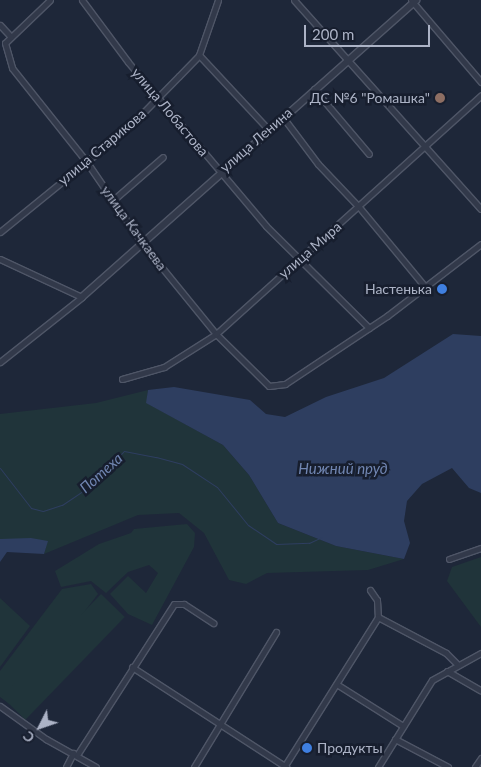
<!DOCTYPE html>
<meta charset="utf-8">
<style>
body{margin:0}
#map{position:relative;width:481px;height:767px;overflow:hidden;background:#1e2739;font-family:Lato,sans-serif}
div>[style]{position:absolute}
.green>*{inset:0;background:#20343a;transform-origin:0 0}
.water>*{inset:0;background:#2e3e60}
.stream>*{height:1px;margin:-0.5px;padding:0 0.5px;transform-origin:0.5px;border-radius:0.5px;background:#2e3e60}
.roads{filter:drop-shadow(1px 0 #4f5667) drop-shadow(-1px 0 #4f5667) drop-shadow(0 1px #4f5667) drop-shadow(0 -1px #4f5667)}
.minor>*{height:5px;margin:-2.5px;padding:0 2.5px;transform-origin:2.5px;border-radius:2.5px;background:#32394a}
.tertiary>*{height:6px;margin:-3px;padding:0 3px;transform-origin:3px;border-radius:3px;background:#32394a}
.dots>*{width:14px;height:14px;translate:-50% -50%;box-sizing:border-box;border:2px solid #171e2e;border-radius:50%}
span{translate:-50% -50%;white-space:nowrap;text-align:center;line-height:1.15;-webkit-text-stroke:5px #171e2e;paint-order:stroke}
.poi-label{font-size:14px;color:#acb3c6}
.right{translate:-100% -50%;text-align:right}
.left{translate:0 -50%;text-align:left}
.street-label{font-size:14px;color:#acb3c6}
.water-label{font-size:15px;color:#7186b2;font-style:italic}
.north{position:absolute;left:15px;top:702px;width:50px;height:50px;-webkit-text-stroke:4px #171e2e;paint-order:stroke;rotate:229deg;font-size:14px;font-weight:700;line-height:20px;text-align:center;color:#acb3c6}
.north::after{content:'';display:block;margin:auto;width:18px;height:22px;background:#acb3c6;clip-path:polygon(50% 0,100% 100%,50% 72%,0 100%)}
.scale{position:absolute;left:304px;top:25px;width:126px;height:22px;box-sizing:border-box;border:2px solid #acb3c6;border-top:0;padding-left:6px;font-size:15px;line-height:18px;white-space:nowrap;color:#acb3c6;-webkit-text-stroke:4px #171e2e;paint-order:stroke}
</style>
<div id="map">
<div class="green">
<i style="clip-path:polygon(148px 390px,147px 403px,223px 445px,249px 475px,278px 523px,336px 546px,404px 559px,368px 570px,267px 573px,246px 584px,229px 580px,204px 533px,179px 513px,138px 515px,44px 554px,47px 541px,0 539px,0 414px,96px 403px)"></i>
<i style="clip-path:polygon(187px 524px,195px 533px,194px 547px,152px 625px,128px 614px,110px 594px,128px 576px,146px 593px,158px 573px,149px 565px,128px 572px,106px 593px,91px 581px,61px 587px,55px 571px,99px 544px,131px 533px,134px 529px)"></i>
<i style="clip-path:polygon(481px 557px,481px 627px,447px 581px,452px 567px)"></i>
<i style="clip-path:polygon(91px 584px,98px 594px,12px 706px,0 697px,0 671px,62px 589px)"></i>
<i style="left:101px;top:594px;width:33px;height:143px;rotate:44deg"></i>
<i style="clip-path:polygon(0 598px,30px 626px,0 667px)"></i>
</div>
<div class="water">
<i style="clip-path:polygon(453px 334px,481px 336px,481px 493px,469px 488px,452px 468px,422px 484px,407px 501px,404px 521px,410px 543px,404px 559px,336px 546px,278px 523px,249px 475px,223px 445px,146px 403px,148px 390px,174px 387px,250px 400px,266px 414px,285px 417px,326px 397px,384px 378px)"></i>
<i style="clip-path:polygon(31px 538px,48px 541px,44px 554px,7px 552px,0 562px,0 539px)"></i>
</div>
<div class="stream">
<i style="left:0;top:468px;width:51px;rotate:52.2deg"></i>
<i style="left:31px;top:508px;width:12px;rotate:14deg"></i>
<i style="left:43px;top:511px;width:20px;rotate:-18deg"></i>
<i style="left:62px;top:505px;width:32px;rotate:-34deg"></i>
<i style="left:89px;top:487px;width:50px;rotate:-45.8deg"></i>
<i style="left:124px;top:451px;width:33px;rotate:11deg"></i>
<i style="left:156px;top:457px;width:27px;rotate:15deg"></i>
<i style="left:182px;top:464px;width:42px;rotate:33.3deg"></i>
<i style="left:217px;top:487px;width:49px;rotate:50.8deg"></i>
<i style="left:248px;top:525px;width:34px;rotate:34deg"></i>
<i style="left:276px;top:544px;width:33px;rotate:-2deg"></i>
<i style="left:309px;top:543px;width:14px;rotate:-25deg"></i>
</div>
<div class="roads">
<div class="minor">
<i style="left:50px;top:0;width:62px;rotate:136.3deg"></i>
<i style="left:5px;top:43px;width:26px;rotate:74deg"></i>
<i style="left:12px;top:68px;width:119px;rotate:51.5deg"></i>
<i style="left:86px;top:161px;width:99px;rotate:55.7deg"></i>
<i style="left:142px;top:243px;width:117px;rotate:50.9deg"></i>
<i style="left:216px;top:334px;width:74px;rotate:44.5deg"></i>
<i style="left:269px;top:386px;width:16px;rotate:-7deg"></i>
<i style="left:285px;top:384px;width:123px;rotate:-33.7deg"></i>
<i style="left:387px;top:316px;width:118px;rotate:-37.5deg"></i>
<i style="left:82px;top:0;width:77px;rotate:53.4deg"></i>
<i style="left:128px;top:62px;width:214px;rotate:49.9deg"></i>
<i style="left:266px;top:226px;width:145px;rotate:44.7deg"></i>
<i style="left:294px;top:0;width:280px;rotate:48.2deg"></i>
<i style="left:411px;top:0;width:108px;rotate:49.5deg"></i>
<i style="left:0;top:25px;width:16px;rotate:47deg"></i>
<i style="left:199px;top:55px;width:101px;rotate:47deg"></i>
<i style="left:314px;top:89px;width:85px;rotate:49.8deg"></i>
<i style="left:282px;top:116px;width:60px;rotate:53.1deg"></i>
<i style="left:318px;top:164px;width:59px;rotate:46.4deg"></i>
<i style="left:359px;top:207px;width:105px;rotate:50.4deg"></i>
<i style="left:112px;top:201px;width:67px;rotate:-40.8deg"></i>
<i style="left:0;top:232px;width:166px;rotate:-39.1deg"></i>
<i style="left:129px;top:127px;width:71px;rotate:-45.6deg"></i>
<i style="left:179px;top:76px;width:29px;rotate:-46deg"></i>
<i style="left:199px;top:55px;width:58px;rotate:-70.9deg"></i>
<i style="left:0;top:259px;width:90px;rotate:24.9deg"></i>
<i style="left:82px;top:297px;width:105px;rotate:141.6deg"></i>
<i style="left:122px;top:379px;width:44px;rotate:-15.9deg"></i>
<i style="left:164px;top:367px;width:62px;rotate:-32.4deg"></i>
<i style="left:216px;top:334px;width:357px;rotate:-42deg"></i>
<i style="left:449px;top:559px;width:34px;rotate:-19deg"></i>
<i style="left:370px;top:590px;width:12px;rotate:55deg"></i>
<i style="left:377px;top:600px;width:17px;rotate:87deg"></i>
<i style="left:378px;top:617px;width:77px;rotate:27.9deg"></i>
<i style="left:446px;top:653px;width:17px;rotate:45deg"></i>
<i style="left:132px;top:667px;width:184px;rotate:33deg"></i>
<i style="left:447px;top:671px;width:39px;rotate:30deg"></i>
<i style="left:338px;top:685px;width:77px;rotate:32.2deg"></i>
<i style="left:0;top:706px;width:57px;rotate:35.7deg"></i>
<i style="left:46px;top:739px;width:57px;rotate:29.2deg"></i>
<i style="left:395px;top:739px;width:60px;rotate:27.8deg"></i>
<i style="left:77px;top:755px;width:179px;rotate:-57.3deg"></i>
<i style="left:174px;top:604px;width:10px"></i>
<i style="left:184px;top:604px;width:35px;rotate:33deg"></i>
<i style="left:66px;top:767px;width:16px;rotate:-63deg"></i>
<i style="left:194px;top:767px;width:158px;rotate:-58.7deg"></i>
<i style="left:284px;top:767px;width:177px;rotate:-57.9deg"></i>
<i style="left:378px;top:767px;width:102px;rotate:-58.2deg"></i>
<i style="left:432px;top:680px;width:56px;rotate:-28.9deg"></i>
<i style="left:475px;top:767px;width:11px;rotate:-56deg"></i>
</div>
<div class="tertiary">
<i style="left:82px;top:297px;width:447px;rotate:-41.6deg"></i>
</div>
</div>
<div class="dots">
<i style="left:440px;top:98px;background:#8d6e63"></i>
<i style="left:442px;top:289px;background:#3f7fe0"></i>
<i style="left:307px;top:748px;background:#3f7fe0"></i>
</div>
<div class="poi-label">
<span class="right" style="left:430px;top:98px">ДС №6 "Ромашка"</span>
<span class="right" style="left:432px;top:289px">Настенька</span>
<span class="left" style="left:317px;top:748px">Продукты</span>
</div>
<div class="street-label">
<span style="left:170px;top:112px;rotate:50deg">улица Лобастова</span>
<span style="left:256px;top:140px;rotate:-41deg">улица Ленина</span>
<span style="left:102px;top:147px;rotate:-40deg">улица Старикова</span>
<span style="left:134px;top:228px;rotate:54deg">улица Качкаева</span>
<span style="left:310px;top:250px;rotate:-41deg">улица Мира</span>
</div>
<div class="water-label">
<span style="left:343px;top:469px">Нижний пруд</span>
<span style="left:101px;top:473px;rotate:-42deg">Потеха</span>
</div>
<div class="north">С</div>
<div class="scale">200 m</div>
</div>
